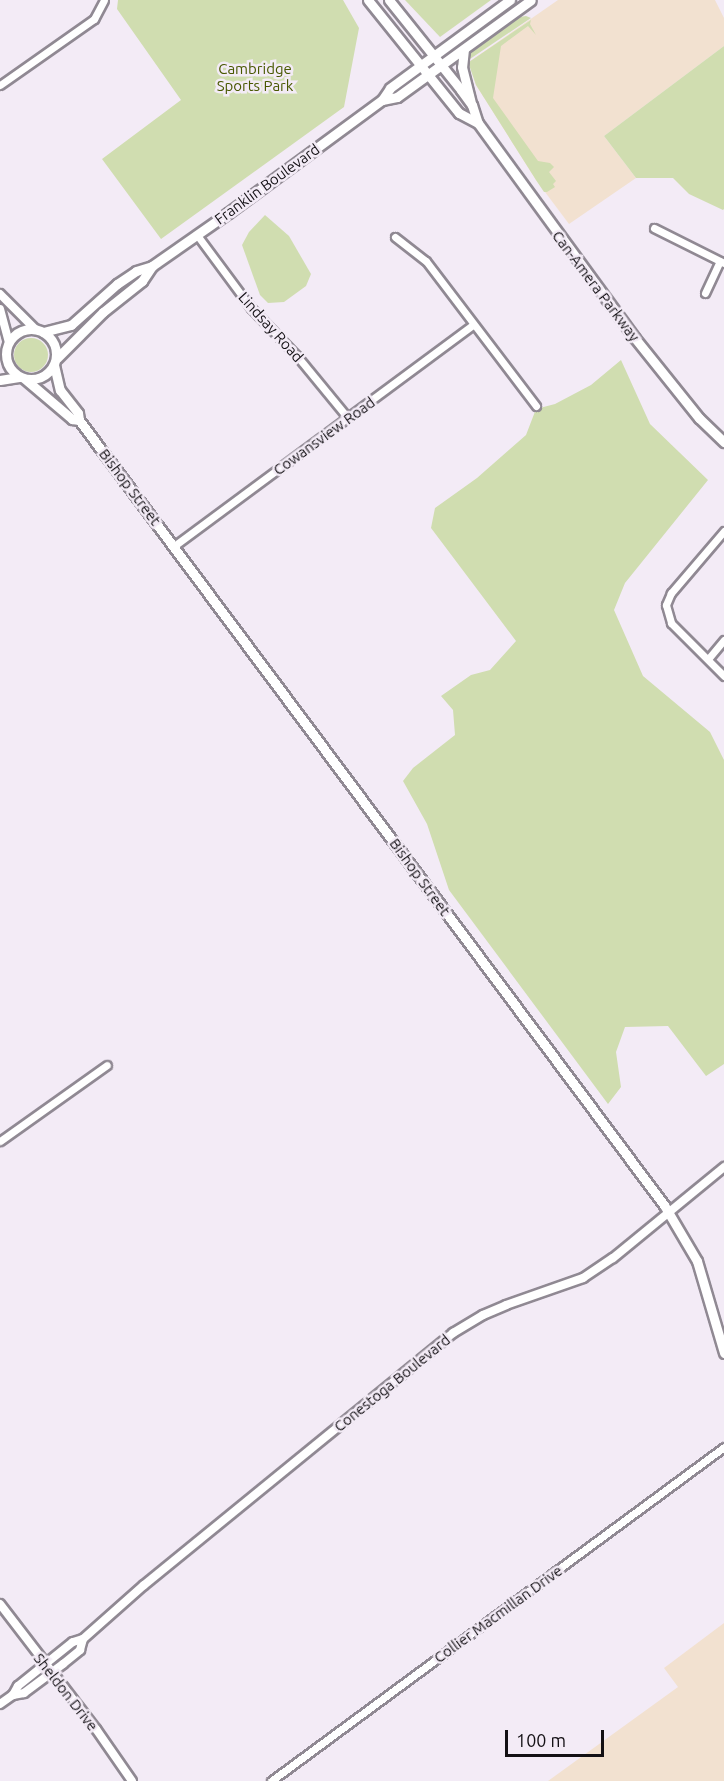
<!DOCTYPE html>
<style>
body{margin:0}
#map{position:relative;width:724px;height:1781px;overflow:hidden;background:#f3ebf6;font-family:Ubuntu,sans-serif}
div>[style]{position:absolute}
.commercial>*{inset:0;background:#f2e1d0}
.green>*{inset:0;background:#d0ddb0}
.round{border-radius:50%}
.roads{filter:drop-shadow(2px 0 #908993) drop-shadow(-2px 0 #908993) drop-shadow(0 2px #908993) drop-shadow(0 -2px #908993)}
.minor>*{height:7px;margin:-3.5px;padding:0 3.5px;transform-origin:3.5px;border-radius:3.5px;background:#fff}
.tertiary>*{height:8px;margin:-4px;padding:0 4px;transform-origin:4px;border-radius:4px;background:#fff}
.secondary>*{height:9px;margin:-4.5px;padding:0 4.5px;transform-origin:4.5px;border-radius:4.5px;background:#fff}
.secondary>.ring{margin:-4.5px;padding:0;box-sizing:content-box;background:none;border:9px solid #fff;border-radius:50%}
span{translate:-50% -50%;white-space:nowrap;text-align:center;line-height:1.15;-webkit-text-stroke:5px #f3ebf6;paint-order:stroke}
.park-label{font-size:15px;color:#485800}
.street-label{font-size:15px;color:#131014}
.scale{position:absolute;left:505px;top:1730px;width:99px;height:27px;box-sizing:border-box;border:3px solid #131014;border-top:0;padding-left:8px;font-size:18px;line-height:21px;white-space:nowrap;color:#131014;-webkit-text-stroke:4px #f3ebf6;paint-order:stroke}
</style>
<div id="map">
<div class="commercial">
<i style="clip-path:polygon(558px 0,715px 0,724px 18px,724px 46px,604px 136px,636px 178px,569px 224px,536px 180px,476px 85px,469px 62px)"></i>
<i style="clip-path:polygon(724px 1623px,724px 1781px,548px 1781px,678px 1687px,664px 1668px)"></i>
</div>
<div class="green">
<i style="clip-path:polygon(118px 0,343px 0,359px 28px,344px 107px,161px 239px,102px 159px,181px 100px,117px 9px)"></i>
<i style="clip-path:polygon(405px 0,491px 0,440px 37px)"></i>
<i style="clip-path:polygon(526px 16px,531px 18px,467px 61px,465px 58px,469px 52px,520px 17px)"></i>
<i style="clip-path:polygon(531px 20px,530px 24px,536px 35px,528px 26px,501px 46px,493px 98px,538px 161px,550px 163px,554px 167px,549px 172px,556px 181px,553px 184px,555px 187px,547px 192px,544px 192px,536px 180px,476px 85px,469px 65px,469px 62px)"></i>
<i style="clip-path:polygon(724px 46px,724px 209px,723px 210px,689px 194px,673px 178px,636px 178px,604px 136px)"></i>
<i style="clip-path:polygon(265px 215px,289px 236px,311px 274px,306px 286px,284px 302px,268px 303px,260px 295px,242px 245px,249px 232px)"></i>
<i class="round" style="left:14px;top:338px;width:34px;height:34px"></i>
<i style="clip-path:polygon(621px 360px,650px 424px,708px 480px,625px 583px,614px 610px,643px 676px,710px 732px,724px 760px,724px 1064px,706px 1076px,668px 1026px,625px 1027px,616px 1052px,621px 1087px,608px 1104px,449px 890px,427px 824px,403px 781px,413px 768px,455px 735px,453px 710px,441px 696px,471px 675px,490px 670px,516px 641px,431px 528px,435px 508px,477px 478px,526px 435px,536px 409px,555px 404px,591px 385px)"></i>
</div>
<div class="roads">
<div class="minor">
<i style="left:0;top:85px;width:115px;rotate:-35.1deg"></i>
<i style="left:94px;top:19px;width:21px;rotate:-62deg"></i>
<i style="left:654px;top:228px;width:78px;rotate:26.6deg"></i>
<i style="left:197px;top:235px;width:91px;rotate:53.5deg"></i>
<i style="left:251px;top:308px;width:66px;rotate:46.2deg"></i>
<i style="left:297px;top:356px;width:80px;rotate:50.6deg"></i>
<i style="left:395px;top:237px;width:39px;rotate:38deg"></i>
<i style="left:426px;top:261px;width:182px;rotate:52.8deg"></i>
<i style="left:705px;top:293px;width:35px;rotate:-65deg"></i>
<i style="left:724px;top:531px;width:82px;rotate:130.5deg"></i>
<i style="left:671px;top:593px;width:13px;rotate:113deg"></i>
<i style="left:666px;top:605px;width:19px;rotate:74deg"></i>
<i style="left:671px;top:623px;width:75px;rotate:45deg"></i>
<i style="left:174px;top:546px;width:372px;rotate:-36.5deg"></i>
<i style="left:708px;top:659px;width:25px;rotate:-50deg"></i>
<i style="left:0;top:1141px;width:131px;rotate:-35.4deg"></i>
<i style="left:271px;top:1781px;width:563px;rotate:-36.4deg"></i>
</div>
<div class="tertiary">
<i style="left:0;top:294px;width:49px;rotate:45deg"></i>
<i style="left:0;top:309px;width:34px;rotate:75deg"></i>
<i style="left:0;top:1604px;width:158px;rotate:52.5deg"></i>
<i style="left:96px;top:1729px;width:63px;rotate:55.3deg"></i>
<i style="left:13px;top:1695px;width:10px;rotate:-61deg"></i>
<i style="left:18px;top:1686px;width:70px;rotate:-38.7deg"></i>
<i style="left:73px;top:1642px;width:10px;rotate:-17deg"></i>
<i style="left:0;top:1704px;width:16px;rotate:-35deg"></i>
<i style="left:13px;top:1695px;width:11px;rotate:-10deg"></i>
<i style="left:24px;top:1693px;width:49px;rotate:-36.6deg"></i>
<i style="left:63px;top:1664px;width:22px;rotate:-39deg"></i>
<i style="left:80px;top:1650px;width:11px;rotate:-75deg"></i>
<i style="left:83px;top:1639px;width:81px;rotate:-41.5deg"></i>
<i style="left:144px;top:1585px;width:399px;rotate:-39.2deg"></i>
<i style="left:453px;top:1333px;width:35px;rotate:-31deg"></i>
<i style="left:483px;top:1315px;width:25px;rotate:-23deg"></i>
<i style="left:506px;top:1305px;width:82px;rotate:-19.3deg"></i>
<i style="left:583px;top:1278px;width:36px;rotate:-34deg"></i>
<i style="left:613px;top:1258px;width:144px;rotate:-39.3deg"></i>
</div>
<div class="secondary">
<i style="left:368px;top:0;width:145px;rotate:51.2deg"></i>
<i style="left:459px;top:113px;width:21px;rotate:28deg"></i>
<i style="left:389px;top:0;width:115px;rotate:51.3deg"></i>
<i style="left:461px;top:90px;width:19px;rotate:54deg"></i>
<i style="left:472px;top:105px;width:19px;rotate:72deg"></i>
<i style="left:478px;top:123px;width:265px;rotate:53.9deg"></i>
<i style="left:634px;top:337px;width:104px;rotate:51.3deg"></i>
<i style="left:699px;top:418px;width:35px;rotate:44deg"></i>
<i style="left:464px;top:49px;width:18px;rotate:96deg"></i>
<i style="left:462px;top:67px;width:36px;rotate:76deg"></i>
<i style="left:382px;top:100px;width:15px;rotate:-11deg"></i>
<i style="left:397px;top:97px;width:165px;rotate:-35.9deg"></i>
<i class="ring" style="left:6px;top:329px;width:41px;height:41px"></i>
<i style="left:43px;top:332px;width:29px;rotate:-14deg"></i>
<i style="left:71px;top:325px;width:62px;rotate:-41.7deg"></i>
<i style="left:117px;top:284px;width:23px;rotate:-34deg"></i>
<i style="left:136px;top:271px;width:17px;rotate:-17deg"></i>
<i style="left:152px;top:266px;width:93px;rotate:-34.9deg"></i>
<i style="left:228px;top:213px;width:191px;rotate:-36.3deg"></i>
<i style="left:382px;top:100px;width:14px;rotate:-56deg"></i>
<i style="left:390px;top:88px;width:149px;rotate:-36.3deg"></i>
<i style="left:57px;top:358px;width:65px;rotate:-45deg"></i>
<i style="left:103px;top:312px;width:50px;rotate:-38.5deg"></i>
<i style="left:142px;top:281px;width:18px;rotate:-56deg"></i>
<i style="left:54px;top:365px;width:26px;rotate:77deg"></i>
<i style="left:60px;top:390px;width:29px;rotate:52deg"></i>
<i style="left:78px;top:413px;width:7px;rotate:82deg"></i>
<i style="left:79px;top:420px;width:979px;rotate:53.31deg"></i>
<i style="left:664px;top:1205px;width:65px;rotate:59.5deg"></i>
<i style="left:697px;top:1261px;width:96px;rotate:73.6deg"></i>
<i style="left:25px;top:379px;width:62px;rotate:40.4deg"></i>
<i style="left:72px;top:419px;width:7px;rotate:8deg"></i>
<i style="left:0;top:380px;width:19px;rotate:-9deg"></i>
</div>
</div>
<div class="park-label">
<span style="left:255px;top:77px">Cambridge<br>Sports Park</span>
</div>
<div class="street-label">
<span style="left:267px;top:184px;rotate:-36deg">Franklin Boulevard</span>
<span style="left:596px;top:286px;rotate:53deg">Can-Amera Parkway</span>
<span style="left:271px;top:327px;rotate:48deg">Lindsay Road</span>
<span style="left:324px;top:436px;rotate:-36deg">Cowansview Road</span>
<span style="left:130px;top:487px;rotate:53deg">Bishop Street</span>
<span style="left:420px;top:877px;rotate:54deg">Bishop Street</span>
<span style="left:392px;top:1383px;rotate:-39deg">Conestoga Boulevard</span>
<span style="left:498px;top:1614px;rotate:-36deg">Collier Macmillan Drive</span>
<span style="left:66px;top:1692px;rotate:52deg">Sheldon Drive</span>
</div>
<div class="scale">100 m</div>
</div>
